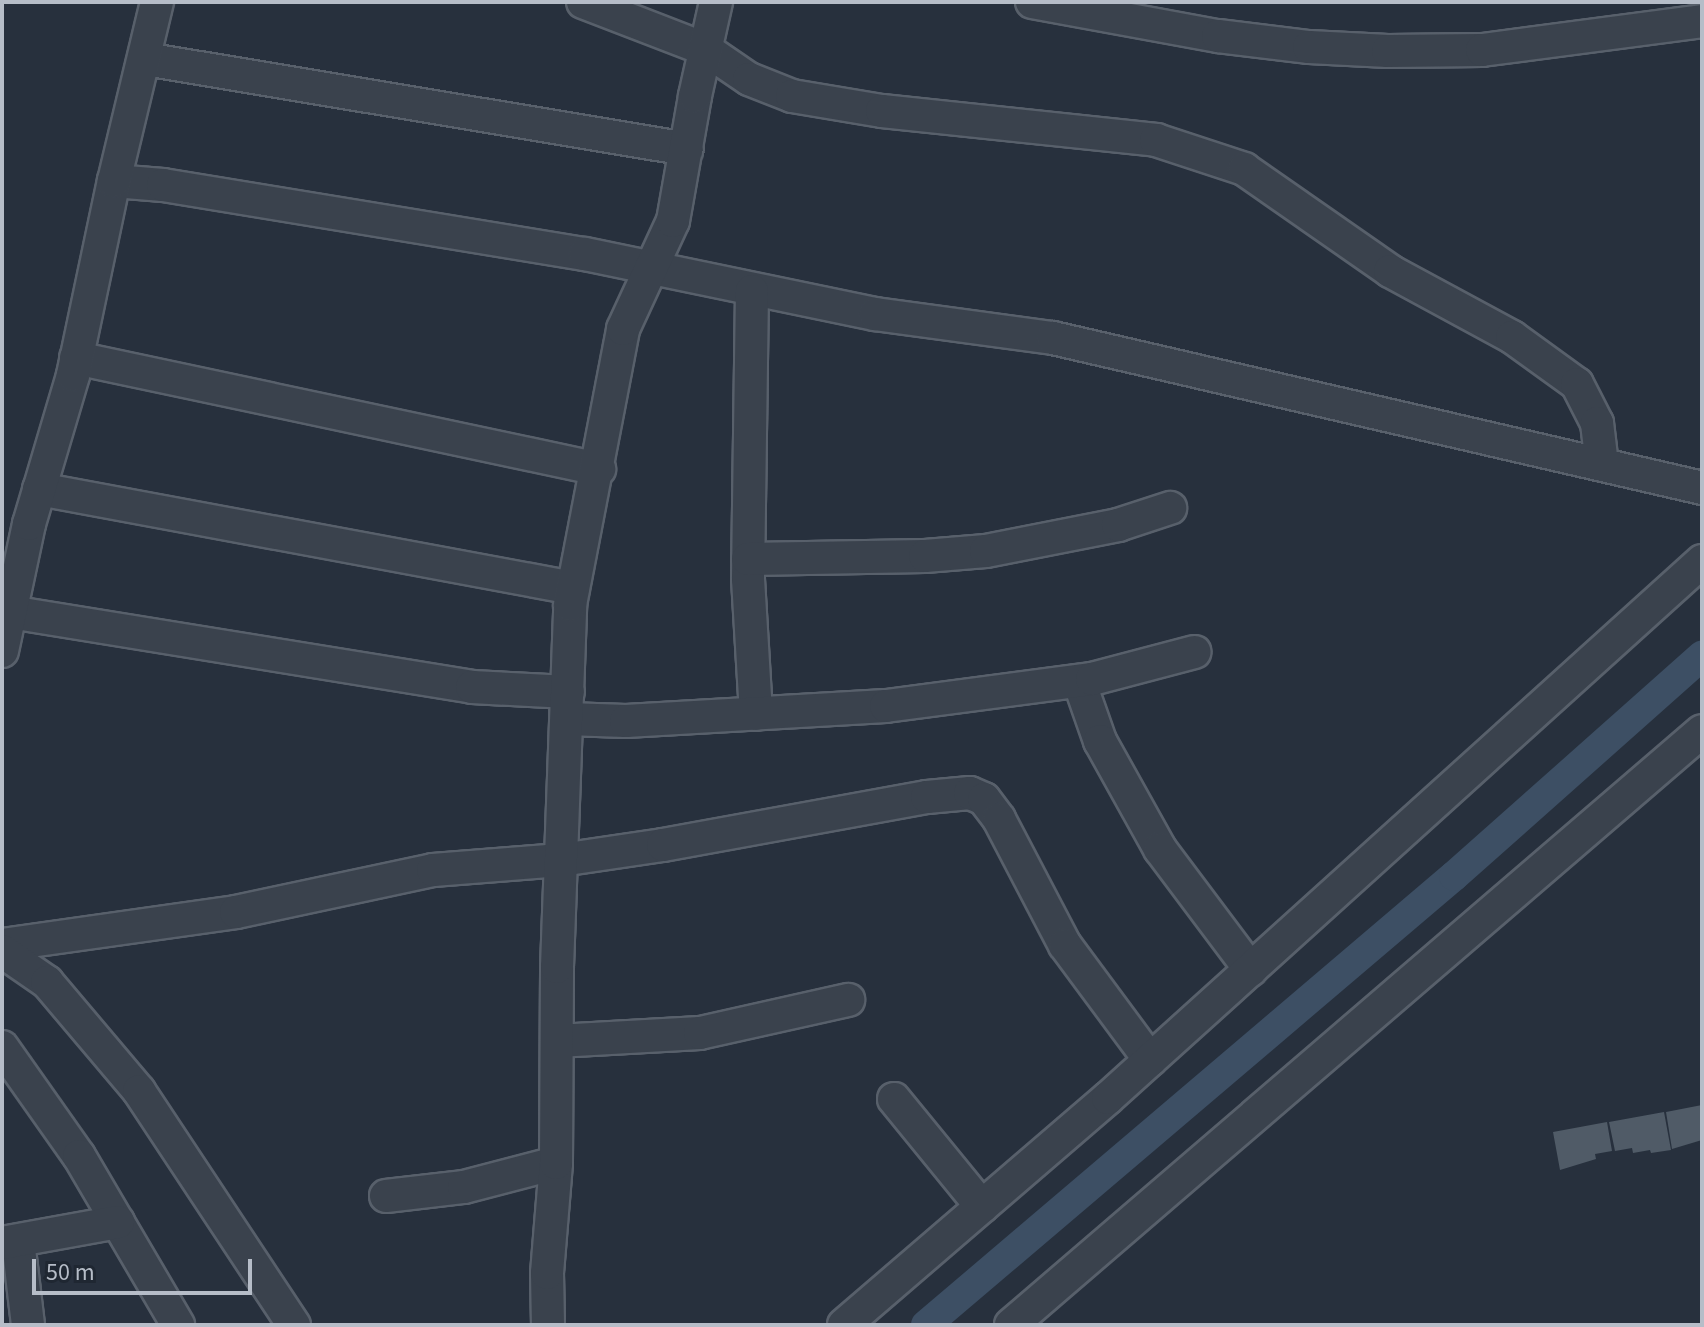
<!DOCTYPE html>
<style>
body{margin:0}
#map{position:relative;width:1704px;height:1327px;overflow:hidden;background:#27303d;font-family:"Source Sans 3",sans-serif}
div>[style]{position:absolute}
.canal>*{height:30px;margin:-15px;padding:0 15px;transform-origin:15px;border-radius:15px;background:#3d4f64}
.building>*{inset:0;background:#505b67}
.roads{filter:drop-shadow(2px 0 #58606b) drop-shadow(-2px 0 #58606b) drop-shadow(0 2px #58606b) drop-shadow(0 -2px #58606b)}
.minor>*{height:32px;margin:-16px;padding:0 16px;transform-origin:16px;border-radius:16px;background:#3a424d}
span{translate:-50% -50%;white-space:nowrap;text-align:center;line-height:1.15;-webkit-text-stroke:6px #1f2732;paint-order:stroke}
.frame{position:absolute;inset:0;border:4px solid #b6bdc8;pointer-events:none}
.scale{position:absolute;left:32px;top:1259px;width:220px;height:36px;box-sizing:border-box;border:4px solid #b6bdc8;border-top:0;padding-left:10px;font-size:24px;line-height:28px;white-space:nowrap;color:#b6bdc8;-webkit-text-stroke:6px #1f2732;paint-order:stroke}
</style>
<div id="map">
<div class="canal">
<i style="left:926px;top:1325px;width:693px;rotate:-40.38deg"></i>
<i style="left:1454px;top:876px;width:332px;rotate:-41.6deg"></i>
</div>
<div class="building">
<i style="clip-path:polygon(1702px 1105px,1702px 1140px,1672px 1149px,1666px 1112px)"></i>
<i style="clip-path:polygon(1664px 1112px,1671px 1150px,1651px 1153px,1650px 1150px,1633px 1153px,1632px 1148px,1615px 1151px,1609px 1122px)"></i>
<i style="clip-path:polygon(1607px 1122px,1612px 1151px,1595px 1154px,1596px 1159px,1560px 1170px,1553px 1132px)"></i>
</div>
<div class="roads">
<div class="minor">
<i style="left:583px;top:2px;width:131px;rotate:21.1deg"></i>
<i style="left:705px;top:49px;width:53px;rotate:34.3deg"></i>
<i style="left:749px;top:79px;width:46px;rotate:21.6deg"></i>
<i style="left:792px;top:96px;width:91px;rotate:9.5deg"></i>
<i style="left:882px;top:111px;width:276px;rotate:6deg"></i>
<i style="left:1156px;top:140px;width:93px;rotate:18.2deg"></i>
<i style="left:1244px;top:169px;width:178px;rotate:34.9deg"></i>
<i style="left:1390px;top:271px;width:139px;rotate:28.4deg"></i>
<i style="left:1512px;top:337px;width:80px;rotate:35.9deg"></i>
<i style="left:1577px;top:384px;width:44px;rotate:62.9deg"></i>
<i style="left:1597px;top:423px;width:42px;rotate:83.2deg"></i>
<i style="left:1032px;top:2px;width:189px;rotate:10.4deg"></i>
<i style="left:1218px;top:36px;width:92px;rotate:6.9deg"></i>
<i style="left:1309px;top:47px;width:79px;rotate:2.9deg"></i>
<i style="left:1388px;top:51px;width:94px;rotate:-0.6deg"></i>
<i style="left:1482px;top:50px;width:222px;rotate:-7.5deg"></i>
<i style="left:145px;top:59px;width:549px;rotate:9.43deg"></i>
<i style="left:114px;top:181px;width:49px;rotate:4.7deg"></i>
<i style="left:163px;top:185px;width:428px;rotate:9.3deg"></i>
<i style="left:585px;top:254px;width:296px;rotate:11.7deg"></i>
<i style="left:875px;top:314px;width:180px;rotate:7.7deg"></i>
<i style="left:1053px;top:338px;width:666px;rotate:13.01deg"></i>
<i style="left:752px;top:291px;width:288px;rotate:90.8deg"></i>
<i style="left:748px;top:579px;width:135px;rotate:86.6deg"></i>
<i style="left:76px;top:358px;width:535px;rotate:11.98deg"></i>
<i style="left:39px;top:489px;width:543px;rotate:10.5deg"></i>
<i style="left:748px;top:559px;width:177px;rotate:-1deg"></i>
<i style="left:925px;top:556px;width:61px;rotate:-4.7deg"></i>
<i style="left:986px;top:551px;width:135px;rotate:-11.1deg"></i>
<i style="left:1118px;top:525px;width:55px;rotate:-18.1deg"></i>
<i style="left:10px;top:612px;width:468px;rotate:9.2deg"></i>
<i style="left:472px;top:687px;width:96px;rotate:3deg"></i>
<i style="left:2px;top:651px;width:130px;rotate:-78deg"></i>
<i style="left:29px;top:524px;width:155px;rotate:-73.5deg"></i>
<i style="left:73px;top:375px;width:198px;rotate:-78.1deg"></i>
<i style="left:114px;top:181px;width:184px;rotate:-76.5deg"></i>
<i style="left:1079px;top:681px;width:64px;rotate:70.7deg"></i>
<i style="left:1100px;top:741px;width:124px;rotate:60.9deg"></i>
<i style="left:1160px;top:849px;width:151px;rotate:53.1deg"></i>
<i style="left:567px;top:719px;width:59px;rotate:1.9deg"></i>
<i style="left:626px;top:721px;width:260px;rotate:-3.3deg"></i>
<i style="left:886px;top:706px;width:208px;rotate:-7.5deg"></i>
<i style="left:1092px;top:679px;width:106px;rotate:-14.8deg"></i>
<i style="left:2px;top:945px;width:236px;rotate:-8deg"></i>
<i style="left:236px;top:912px;width:201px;rotate:-12deg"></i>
<i style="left:433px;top:870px;width:128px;rotate:-4.5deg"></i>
<i style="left:561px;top:860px;width:103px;rotate:-8.4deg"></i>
<i style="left:663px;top:845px;width:268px;rotate:-10.3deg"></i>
<i style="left:927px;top:797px;width:43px;rotate:-5.3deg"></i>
<i style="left:970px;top:793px;width:15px;rotate:23deg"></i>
<i style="left:984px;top:799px;width:25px;rotate:53deg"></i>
<i style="left:999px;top:819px;width:142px;rotate:62.4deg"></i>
<i style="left:1065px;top:945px;width:143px;rotate:53.5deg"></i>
<i style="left:2px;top:951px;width:55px;rotate:34.6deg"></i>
<i style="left:47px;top:982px;width:143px;rotate:49.8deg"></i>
<i style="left:139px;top:1091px;width:281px;rotate:56.5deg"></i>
<i style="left:557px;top:1041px;width:143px;rotate:-3.2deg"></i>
<i style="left:700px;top:1033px;width:152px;rotate:-12.6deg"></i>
<i style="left:2px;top:1047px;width:133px;rotate:54.8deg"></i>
<i style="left:79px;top:1156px;width:196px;rotate:59.6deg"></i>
<i style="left:894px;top:1099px;width:139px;rotate:50.8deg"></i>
<i style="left:386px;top:1196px;width:79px;rotate:-6.6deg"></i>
<i style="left:464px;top:1187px;width:95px;rotate:-14.6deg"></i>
<i style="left:18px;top:1241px;width:85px;rotate:83.2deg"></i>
<i style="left:2px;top:1243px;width:118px;rotate:-10.3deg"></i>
<i style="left:548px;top:1325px;width:52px;rotate:-91.1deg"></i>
<i style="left:547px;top:1273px;width:110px;rotate:-85.3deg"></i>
<i style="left:556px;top:1163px;width:196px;rotate:-89.7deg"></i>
<i style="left:557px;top:967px;width:362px;rotate:-87.9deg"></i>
<i style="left:570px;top:605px;width:281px;rotate:-79.1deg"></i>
<i style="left:623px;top:329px;width:119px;rotate:-65.2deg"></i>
<i style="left:673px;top:221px;width:127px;rotate:-80deg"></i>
<i style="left:695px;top:96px;width:96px;rotate:-77.4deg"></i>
<i style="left:844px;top:1325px;width:348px;rotate:-40.7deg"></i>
<i style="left:1108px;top:1098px;width:801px;rotate:-42.11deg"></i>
<i style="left:1011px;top:1325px;width:911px;rotate:-40.68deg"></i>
</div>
</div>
<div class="frame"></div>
<div class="scale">50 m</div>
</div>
